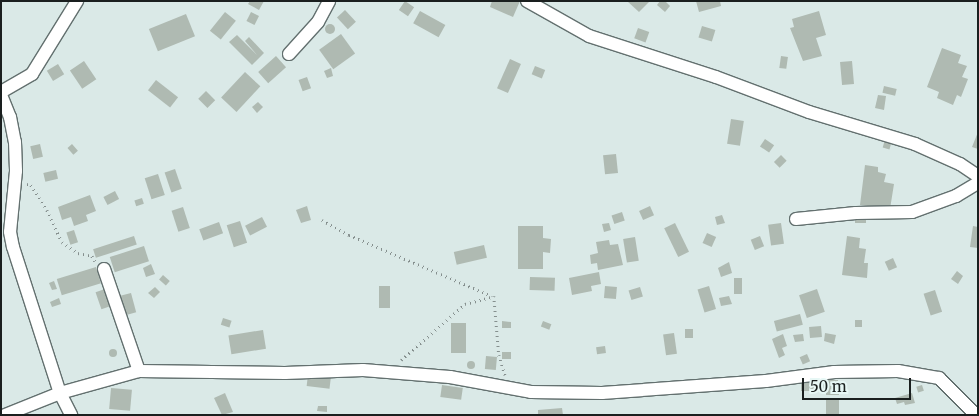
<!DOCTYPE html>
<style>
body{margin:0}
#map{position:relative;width:979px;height:416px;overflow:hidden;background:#dae9e7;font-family:Merriweather,serif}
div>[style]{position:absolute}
.building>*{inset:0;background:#afbab2;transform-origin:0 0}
.round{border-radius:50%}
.path>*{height:2.5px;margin-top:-1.25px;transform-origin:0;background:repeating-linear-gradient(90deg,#858f8e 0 1px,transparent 0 5px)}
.roads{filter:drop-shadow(1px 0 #63706f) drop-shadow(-1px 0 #63706f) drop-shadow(0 1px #63706f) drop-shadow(0 -1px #63706f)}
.minor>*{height:12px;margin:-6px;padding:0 6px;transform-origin:6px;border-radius:6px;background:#fff}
span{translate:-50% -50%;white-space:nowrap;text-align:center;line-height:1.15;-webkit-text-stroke:4.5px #e7f7f5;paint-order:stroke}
.frame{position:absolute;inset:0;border:2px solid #1a1f1f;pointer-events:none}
.scale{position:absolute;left:802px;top:378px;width:109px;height:22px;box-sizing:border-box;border:2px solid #1a1f1f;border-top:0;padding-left:6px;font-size:15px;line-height:18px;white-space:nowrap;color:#1a1f1f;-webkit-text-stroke:4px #e7f7f5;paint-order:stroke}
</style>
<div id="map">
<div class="building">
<i style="clip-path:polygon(250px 1px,264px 1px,259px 10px,248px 4px)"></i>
<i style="left:405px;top:1px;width:11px;height:11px;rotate:34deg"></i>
<i style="clip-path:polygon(492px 1px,520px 1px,513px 17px,490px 7px)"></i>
<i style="clip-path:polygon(627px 1px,650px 1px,639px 12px)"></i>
<i style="clip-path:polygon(660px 1px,665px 1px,670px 6px,665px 12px,657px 5px)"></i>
<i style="clip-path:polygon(696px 1px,720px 1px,721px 6px,699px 12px)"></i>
<i style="left:345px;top:10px;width:16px;height:11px;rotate:47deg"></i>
<i style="left:420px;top:11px;width:29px;height:14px;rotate:29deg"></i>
<i style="clip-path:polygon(819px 11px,826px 35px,816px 38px,822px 56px,803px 61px,790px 28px,794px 27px,792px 19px)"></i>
<i style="left:225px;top:12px;width:14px;height:24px;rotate:39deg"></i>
<i style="left:251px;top:12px;width:9px;height:10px;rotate:27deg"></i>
<i style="left:186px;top:14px;width:24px;height:40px;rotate:68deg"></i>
<i class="round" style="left:325px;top:24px;width:10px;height:10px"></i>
<i style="left:702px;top:26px;width:14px;height:12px;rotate:17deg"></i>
<i style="left:638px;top:28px;width:12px;height:11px;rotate:20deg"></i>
<i style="left:341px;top:34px;width:24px;height:27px;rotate:54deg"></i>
<i style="clip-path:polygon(237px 35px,257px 55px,245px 41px,249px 37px,264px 53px,252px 65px,229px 42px)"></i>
<i style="clip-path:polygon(942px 48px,961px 55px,958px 63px,967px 66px,962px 77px,968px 79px,961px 97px,957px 95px,953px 105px,937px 98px,939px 92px,927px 87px)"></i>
<i style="left:276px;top:56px;width:15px;height:24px;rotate:48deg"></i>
<i style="left:781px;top:56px;width:7px;height:12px;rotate:8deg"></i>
<i style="left:510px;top:59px;width:12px;height:32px;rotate:24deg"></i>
<i style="left:84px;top:61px;width:22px;height:17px;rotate:56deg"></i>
<i style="left:852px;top:61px;width:23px;height:12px;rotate:85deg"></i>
<i style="left:58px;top:64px;width:12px;height:13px;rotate:59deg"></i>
<i style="left:535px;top:66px;width:11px;height:9px;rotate:22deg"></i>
<i style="clip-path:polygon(331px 68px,333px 76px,327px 78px,324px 71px)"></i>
<i style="left:245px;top:72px;width:21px;height:35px;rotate:43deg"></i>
<i style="left:307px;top:77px;width:12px;height:9px;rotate:70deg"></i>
<i style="left:156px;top:80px;width:28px;height:13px;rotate:38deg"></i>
<i style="left:884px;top:86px;width:13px;height:7px;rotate:13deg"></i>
<i style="left:206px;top:91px;width:13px;height:11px;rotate:45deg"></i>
<i style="clip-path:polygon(878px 95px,886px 96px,884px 110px,875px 108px)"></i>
<i style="clip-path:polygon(258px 102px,263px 107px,257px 113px,252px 107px)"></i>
<i style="left:731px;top:119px;width:13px;height:25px;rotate:9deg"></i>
<i style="clip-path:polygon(978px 132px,978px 149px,972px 147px)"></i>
<i style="left:886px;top:136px;width:7px;height:12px;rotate:16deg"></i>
<i style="left:765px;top:139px;width:11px;height:9px;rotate:34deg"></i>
<i style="left:40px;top:144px;width:13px;height:10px;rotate:77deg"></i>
<i style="left:72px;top:144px;width:9px;height:6px;rotate:49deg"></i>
<i style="left:616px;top:154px;width:19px;height:13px;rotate:84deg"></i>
<i style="left:781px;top:155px;width:8px;height:10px;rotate:45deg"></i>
<i style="clip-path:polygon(865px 165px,878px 167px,878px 172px,886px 174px,884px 182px,894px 184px,890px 209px,860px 205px)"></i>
<i style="left:175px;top:169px;width:21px;height:11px;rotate:71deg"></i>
<i style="left:56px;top:170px;width:9px;height:13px;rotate:77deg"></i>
<i style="left:158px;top:174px;width:22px;height:14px;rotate:72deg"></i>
<i style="left:115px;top:191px;width:9px;height:13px;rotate:63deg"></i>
<i style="clip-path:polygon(90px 195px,96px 211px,86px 215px,88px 221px,74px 226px,71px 217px,62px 220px,58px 207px)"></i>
<i style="left:142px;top:198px;width:6px;height:8px;rotate:72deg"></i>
<i style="clip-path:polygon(307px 206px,311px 220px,301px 223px,296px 210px)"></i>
<i style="left:650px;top:206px;width:10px;height:12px;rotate:66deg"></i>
<i style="left:183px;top:207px;width:22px;height:12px;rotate:72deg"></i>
<i style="left:622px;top:212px;width:9px;height:11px;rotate:72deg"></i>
<i style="clip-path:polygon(722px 215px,725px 223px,717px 225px,715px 217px)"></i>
<i style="left:855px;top:216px;width:11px;height:7px"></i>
<i style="left:262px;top:217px;width:11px;height:19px;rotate:63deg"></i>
<i style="left:240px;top:221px;width:23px;height:14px;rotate:72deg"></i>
<i style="left:219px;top:222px;width:12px;height:21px;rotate:70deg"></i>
<i style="clip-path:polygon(609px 223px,611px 230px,604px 232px,602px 224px)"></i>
<i style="left:675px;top:223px;width:32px;height:12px;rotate:64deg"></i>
<i style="left:781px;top:223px;width:21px;height:13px;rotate:82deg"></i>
<i style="clip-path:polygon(518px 226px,543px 226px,543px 238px,551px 239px,550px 253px,543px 252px,543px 269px,518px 269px)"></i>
<i style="clip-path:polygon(973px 226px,978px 227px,978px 248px,970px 247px)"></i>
<i style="left:74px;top:230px;width:13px;height:8px;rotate:72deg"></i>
<i style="left:707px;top:233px;width:10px;height:11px;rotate:24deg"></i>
<i style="left:134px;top:236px;width:9px;height:43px;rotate:72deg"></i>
<i style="left:760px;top:236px;width:11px;height:10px;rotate:68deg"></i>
<i style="clip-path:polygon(847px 236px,860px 238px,859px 248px,866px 249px,864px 263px,868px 263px,867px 278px,842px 275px)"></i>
<i style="left:635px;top:237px;width:24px;height:12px;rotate:81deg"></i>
<i style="clip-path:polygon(609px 240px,610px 245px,618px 244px,623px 265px,598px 270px,597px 263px,591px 264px,590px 255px,598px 253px,596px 242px)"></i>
<i style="left:484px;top:245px;width:13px;height:31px;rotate:77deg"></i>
<i style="left:144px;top:246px;width:16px;height:36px;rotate:72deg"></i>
<i style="left:893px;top:258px;width:10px;height:9px;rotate:66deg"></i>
<i style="clip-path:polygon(729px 262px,732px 273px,721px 277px,718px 268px)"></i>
<i style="clip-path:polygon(151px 264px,155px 274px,146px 277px,143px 268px)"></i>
<i style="left:96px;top:267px;width:17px;height:41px;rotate:73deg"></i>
<i style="clip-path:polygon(957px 271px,963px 276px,958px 284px,951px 279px)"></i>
<i style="clip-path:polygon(599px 272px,601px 284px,591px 286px,592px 291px,572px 295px,569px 278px)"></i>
<i style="left:163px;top:275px;width:9px;height:6px;rotate:41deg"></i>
<i style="left:530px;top:277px;width:25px;height:13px;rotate:2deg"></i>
<i style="left:734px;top:278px;width:8px;height:16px"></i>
<i style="clip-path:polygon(54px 281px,57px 289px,52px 290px,49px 283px)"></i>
<i style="left:379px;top:286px;width:11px;height:22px"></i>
<i style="left:605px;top:286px;width:12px;height:12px;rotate:5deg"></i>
<i style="left:709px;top:286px;width:24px;height:12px;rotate:73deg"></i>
<i style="clip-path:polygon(155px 287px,160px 292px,154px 298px,148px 293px)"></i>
<i style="left:640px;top:287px;width:10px;height:12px;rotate:73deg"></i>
<i style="left:105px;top:289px;width:18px;height:10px;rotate:71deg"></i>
<i style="left:817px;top:289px;width:24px;height:19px;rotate:71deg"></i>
<i style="left:935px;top:290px;width:23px;height:12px;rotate:72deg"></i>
<i style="left:131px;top:293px;width:20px;height:12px;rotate:75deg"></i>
<i style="clip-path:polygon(729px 296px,732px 304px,721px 306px,719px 298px)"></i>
<i style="clip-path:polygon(59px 298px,61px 304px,52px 307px,50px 302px)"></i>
<i style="left:800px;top:314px;width:11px;height:27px;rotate:75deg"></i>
<i style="left:223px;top:318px;width:9px;height:7px;rotate:18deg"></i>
<i style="left:855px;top:320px;width:7px;height:7px"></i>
<i style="clip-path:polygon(502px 321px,511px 322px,511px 328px,502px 328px)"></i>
<i style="left:543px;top:321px;width:9px;height:6px;rotate:21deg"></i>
<i style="left:451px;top:323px;width:15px;height:30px"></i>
<i style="left:821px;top:326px;width:11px;height:12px;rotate:85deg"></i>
<i style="left:685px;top:329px;width:8px;height:9px"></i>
<i style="left:263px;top:330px;width:19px;height:35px;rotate:81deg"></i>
<i style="left:674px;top:333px;width:21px;height:11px;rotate:82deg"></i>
<i style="clip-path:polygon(825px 333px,836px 335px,834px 344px,824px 341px)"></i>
<i style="clip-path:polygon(783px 334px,787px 346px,782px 348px,785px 355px,779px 358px,772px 339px)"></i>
<i style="clip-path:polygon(803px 334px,804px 341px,795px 342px,793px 335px)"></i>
<i style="left:605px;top:346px;width:7px;height:9px;rotate:82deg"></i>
<i class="round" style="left:109px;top:349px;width:8px;height:8px"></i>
<i style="left:502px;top:352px;width:9px;height:7px"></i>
<i style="left:807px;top:354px;width:8px;height:8px;rotate:67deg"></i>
<i style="left:486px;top:356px;width:11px;height:13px;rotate:5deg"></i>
<i class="round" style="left:467px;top:361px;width:8px;height:8px"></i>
<i style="left:308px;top:375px;width:23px;height:11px;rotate:7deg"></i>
<i style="clip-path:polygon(817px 380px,838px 380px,839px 395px,826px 395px,826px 390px,817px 390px)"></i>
<i style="left:815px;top:383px;width:8px;height:14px;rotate:90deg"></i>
<i style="left:442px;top:385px;width:21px;height:12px;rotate:8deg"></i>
<i style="left:922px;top:385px;width:6px;height:6px;rotate:72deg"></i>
<i style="left:111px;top:388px;width:21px;height:21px;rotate:5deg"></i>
<i style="clip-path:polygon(225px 393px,233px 412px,222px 415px,214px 398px)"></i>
<i style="clip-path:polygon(912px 393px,915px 403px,905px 405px,904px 402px,897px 404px,895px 398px)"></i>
<i style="left:826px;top:398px;width:13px;height:16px"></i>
<i style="clip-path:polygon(318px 406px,327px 406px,327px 412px,317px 411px)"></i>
<i style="clip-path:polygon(562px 408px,563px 415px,538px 415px,538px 410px)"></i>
</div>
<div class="path">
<i style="left:27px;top:184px;width:4px;rotate:14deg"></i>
<i style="left:31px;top:185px;width:30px;rotate:57deg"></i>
<i style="left:47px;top:210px;width:35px;rotate:65deg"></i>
<i style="left:62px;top:242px;width:19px;rotate:35deg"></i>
<i style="left:78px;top:253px;width:14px;rotate:12deg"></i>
<i style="left:92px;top:256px;width:6px;rotate:59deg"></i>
<i style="left:322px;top:220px;width:31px;rotate:29deg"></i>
<i style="left:349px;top:235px;width:155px;rotate:23.1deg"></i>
<i style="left:401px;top:360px;width:85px;rotate:-41.2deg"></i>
<i style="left:465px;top:304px;width:30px;rotate:-15deg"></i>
<i style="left:494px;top:296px;width:59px;rotate:85.2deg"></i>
<i style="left:499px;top:355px;width:21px;rotate:73deg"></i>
</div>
<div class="roads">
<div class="minor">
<i style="left:527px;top:1px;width:71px;rotate:29.4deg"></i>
<i style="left:589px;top:36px;width:133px;rotate:17.9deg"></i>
<i style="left:716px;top:77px;width:99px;rotate:20.6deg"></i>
<i style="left:809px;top:112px;width:111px;rotate:16.8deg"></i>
<i style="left:915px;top:144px;width:49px;rotate:24deg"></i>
<i style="left:960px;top:164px;width:22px;rotate:34deg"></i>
<i style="left:289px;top:54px;width:43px;rotate:-47.8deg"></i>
<i style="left:318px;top:22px;width:24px;rotate:-62deg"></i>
<i style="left:1px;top:92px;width:36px;rotate:-30deg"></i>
<i style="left:32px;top:74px;width:86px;rotate:-58.3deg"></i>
<i style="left:1px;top:95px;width:24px;rotate:68deg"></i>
<i style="left:10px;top:117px;width:25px;rotate:79deg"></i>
<i style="left:15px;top:142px;width:29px;rotate:88deg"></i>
<i style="left:16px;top:171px;width:61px;rotate:95.6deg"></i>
<i style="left:10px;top:232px;width:15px;rotate:79deg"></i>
<i style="left:13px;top:247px;width:153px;rotate:72.2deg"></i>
<i style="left:60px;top:393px;width:25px;rotate:63deg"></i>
<i style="left:796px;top:219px;width:60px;rotate:-5.7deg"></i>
<i style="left:856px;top:213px;width:56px;rotate:-1deg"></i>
<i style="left:912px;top:212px;width:47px;rotate:-20deg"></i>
<i style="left:956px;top:196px;width:26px;rotate:-31deg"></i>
<i style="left:104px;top:269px;width:108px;rotate:71.1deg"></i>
<i style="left:5px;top:415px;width:59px;rotate:-21.8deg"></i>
<i style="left:60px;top:393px;width:82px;rotate:-15.6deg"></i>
<i style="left:139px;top:371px;width:146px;rotate:0.8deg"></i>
<i style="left:285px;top:373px;width:78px;rotate:-2.2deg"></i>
<i style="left:363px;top:370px;width:87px;rotate:4.6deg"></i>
<i style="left:450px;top:377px;width:82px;rotate:10.5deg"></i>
<i style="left:531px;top:392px;width:71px;rotate:0.8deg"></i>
<i style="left:602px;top:393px;width:164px;rotate:-4.2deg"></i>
<i style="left:766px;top:381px;width:69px;rotate:-7.5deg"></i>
<i style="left:834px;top:372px;width:64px;rotate:-0.9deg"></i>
<i style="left:898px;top:371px;width:42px;rotate:9.7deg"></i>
<i style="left:939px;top:378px;width:52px;rotate:45deg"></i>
</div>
</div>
<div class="frame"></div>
<div class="scale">50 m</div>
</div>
